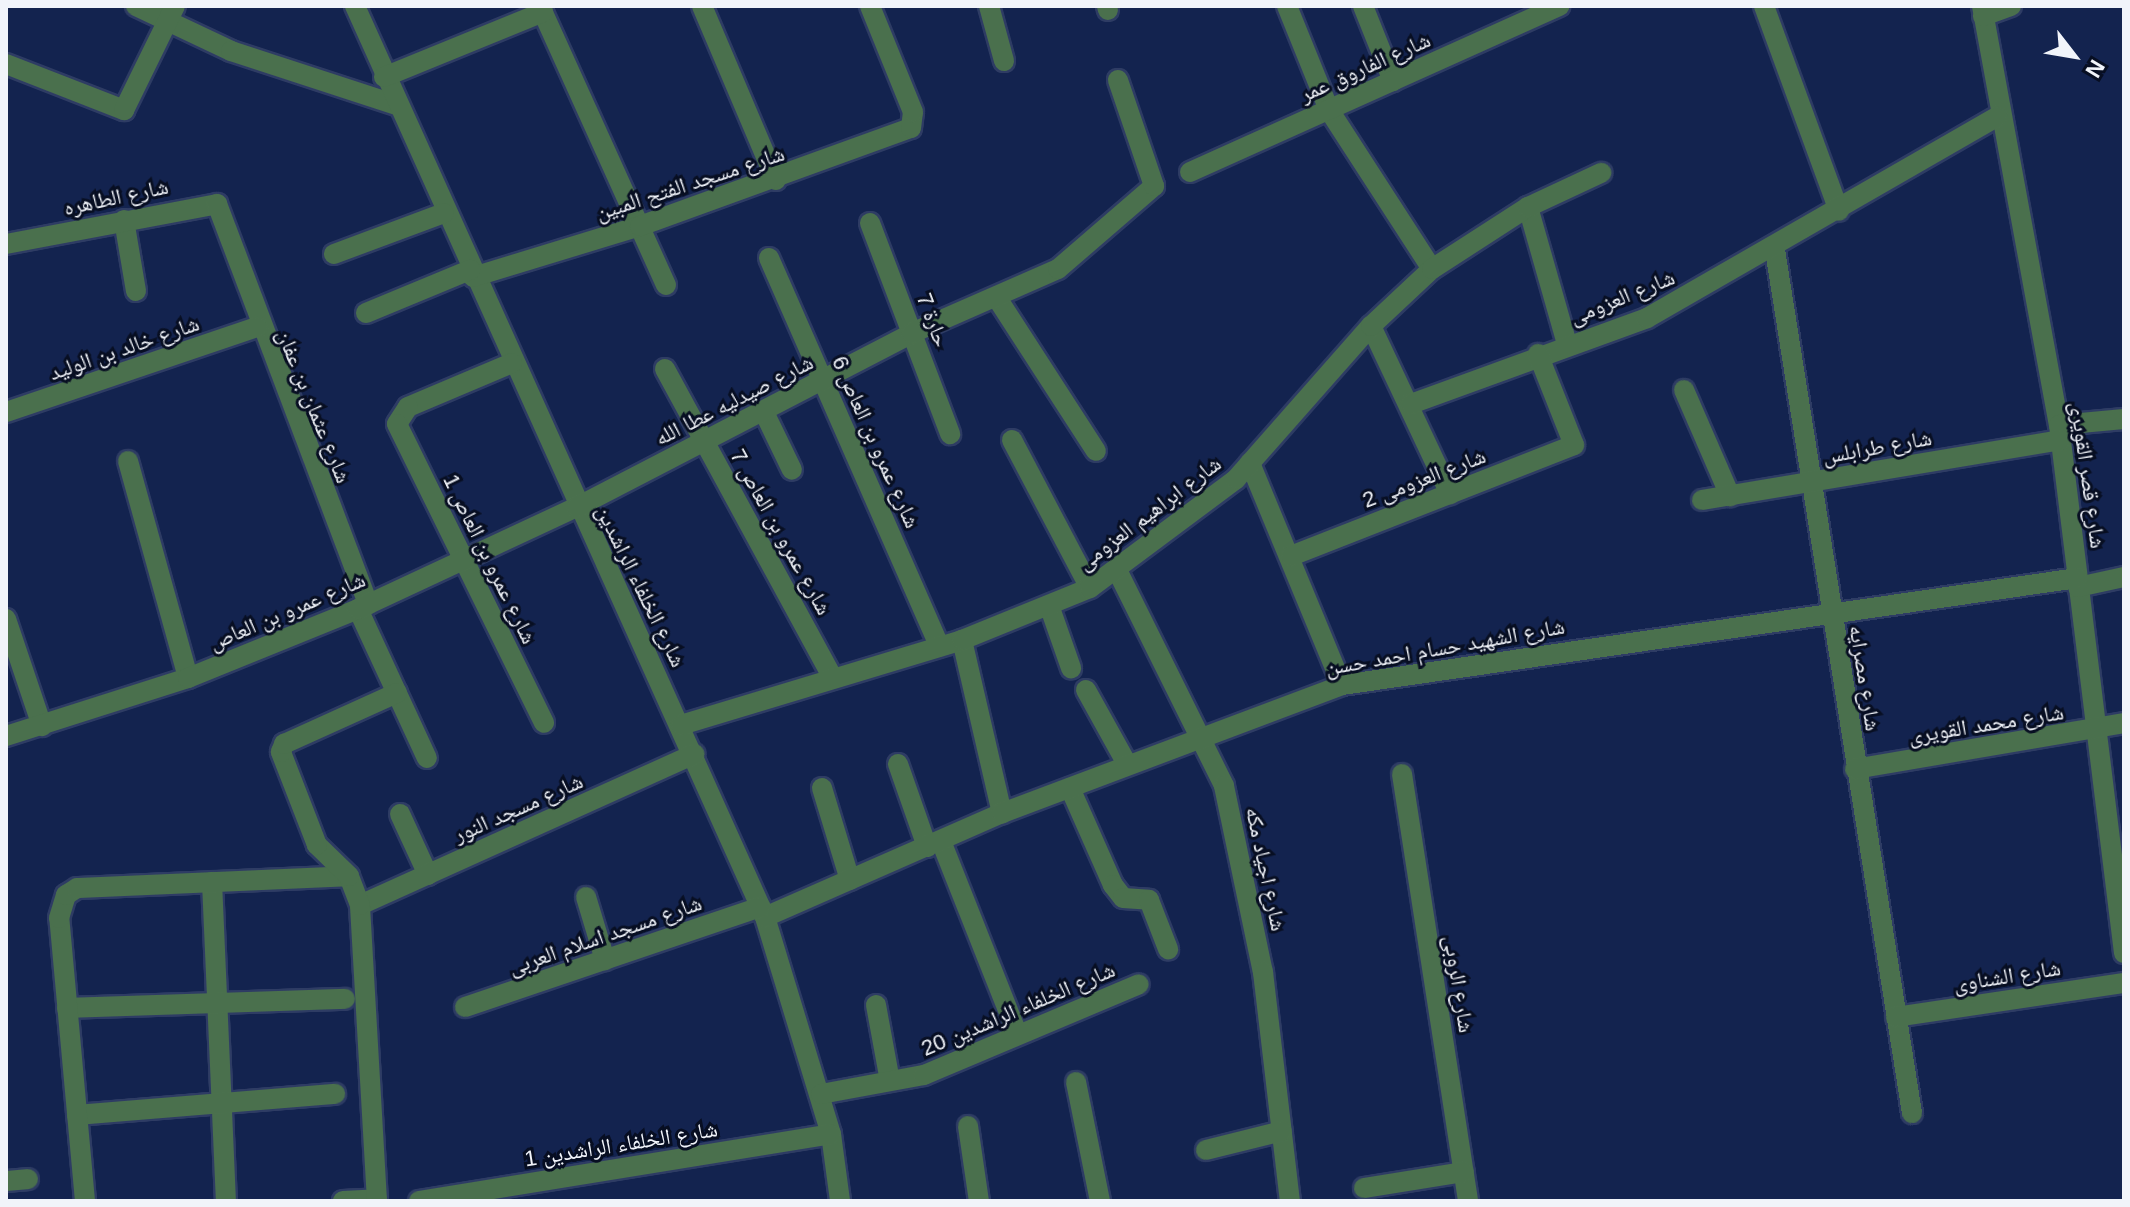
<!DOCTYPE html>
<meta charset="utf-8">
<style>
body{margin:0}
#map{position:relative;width:2130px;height:1207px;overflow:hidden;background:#13234f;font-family:Helvetica,"Noto Naskh Arabic",sans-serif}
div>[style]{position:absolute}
.roads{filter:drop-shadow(2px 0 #2e3c64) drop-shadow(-2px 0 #2e3c64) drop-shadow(0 2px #2e3c64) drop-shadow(0 -2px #2e3c64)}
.minor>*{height:20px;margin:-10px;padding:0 10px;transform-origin:10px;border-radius:10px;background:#4a704d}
span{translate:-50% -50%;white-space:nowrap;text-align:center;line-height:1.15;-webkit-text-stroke:6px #070e22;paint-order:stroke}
.street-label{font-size:22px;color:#f1f4fa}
.frame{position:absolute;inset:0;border:8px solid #f1f4fa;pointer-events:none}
.north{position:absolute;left:2034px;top:16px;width:80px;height:80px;-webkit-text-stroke:6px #070e22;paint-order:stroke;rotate:121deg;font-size:22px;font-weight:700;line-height:32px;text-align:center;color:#f1f4fa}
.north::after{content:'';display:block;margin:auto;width:28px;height:36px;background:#f1f4fa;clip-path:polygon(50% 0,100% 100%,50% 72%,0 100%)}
</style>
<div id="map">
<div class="roads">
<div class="minor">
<i style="left:136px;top:6px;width:105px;rotate:25.3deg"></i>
<i style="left:231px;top:51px;width:174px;rotate:18.1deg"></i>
<i style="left:355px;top:6px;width:999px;rotate:65.77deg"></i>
<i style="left:765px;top:917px;width:227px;rotate:73.1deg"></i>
<i style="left:831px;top:1134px;width:68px;rotate:82.3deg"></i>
<i style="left:540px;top:6px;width:306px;rotate:65.7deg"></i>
<i style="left:702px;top:6px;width:189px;rotate:67deg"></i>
<i style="left:989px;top:6px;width:57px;rotate:74.7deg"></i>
<i style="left:1107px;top:6px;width:4px;rotate:76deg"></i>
<i style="left:1287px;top:6px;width:112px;rotate:68deg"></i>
<i style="left:1329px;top:110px;width:189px;rotate:57.1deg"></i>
<i style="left:1363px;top:6px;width:81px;rotate:68.2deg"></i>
<i style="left:1764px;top:6px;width:218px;rotate:69.9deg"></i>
<i style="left:1982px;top:6px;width:426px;rotate:79.6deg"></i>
<i style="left:2059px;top:425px;width:532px;rotate:82.98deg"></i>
<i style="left:1983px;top:16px;width:30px;rotate:-20deg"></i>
<i style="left:6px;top:64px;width:127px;rotate:21.3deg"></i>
<i style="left:124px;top:110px;width:116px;rotate:-63.9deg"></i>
<i style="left:384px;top:77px;width:172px;rotate:-22.2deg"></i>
<i style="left:1190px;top:172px;width:405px;rotate:-24.2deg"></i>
<i style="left:1528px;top:207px;width:142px;rotate:74.1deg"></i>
<i style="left:124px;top:220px;width:72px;rotate:80.4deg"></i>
<i style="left:870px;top:223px;width:226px;rotate:69.2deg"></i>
<i style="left:6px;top:244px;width:215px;rotate:-10.7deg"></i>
<i style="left:217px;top:204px;width:428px;rotate:69.3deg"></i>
<i style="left:1775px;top:250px;width:874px;rotate:80.98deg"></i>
<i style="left:334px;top:254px;width:117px;rotate:-20.4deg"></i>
<i style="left:769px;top:258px;width:424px;rotate:66.3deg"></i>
<i style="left:473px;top:277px;width:175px;rotate:-17deg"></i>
<i style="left:640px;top:226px;width:288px;rotate:-19.9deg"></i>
<i style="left:911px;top:128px;width:16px;rotate:-83deg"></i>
<i style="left:913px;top:112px;width:114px;rotate:-112.1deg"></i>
<i style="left:997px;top:298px;width:182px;rotate:57.1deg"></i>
<i style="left:366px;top:313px;width:113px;rotate:-22.5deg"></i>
<i style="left:1371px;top:326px;width:186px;rotate:64.8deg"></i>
<i style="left:512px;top:363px;width:113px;rotate:157.1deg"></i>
<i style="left:408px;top:407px;width:20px;rotate:123deg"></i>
<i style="left:397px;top:424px;width:333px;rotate:63.8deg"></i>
<i style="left:665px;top:369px;width:350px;rotate:61.5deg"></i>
<i style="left:1684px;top:390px;width:116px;rotate:66.5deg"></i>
<i style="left:1411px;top:404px;width:251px;rotate:-20deg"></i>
<i style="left:1647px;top:318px;width:404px;rotate:-29.9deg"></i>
<i style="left:6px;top:412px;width:265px;rotate:-18.7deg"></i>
<i style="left:764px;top:412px;width:64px;rotate:64.2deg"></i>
<i style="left:2059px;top:425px;width:65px;rotate:-5.3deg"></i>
<i style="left:1012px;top:440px;width:167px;rotate:62.2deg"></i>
<i style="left:128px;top:461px;width:225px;rotate:74.5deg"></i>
<i style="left:1250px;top:463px;width:240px;rotate:67.5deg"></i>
<i style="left:1702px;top:500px;width:364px;rotate:-9.5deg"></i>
<i style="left:1291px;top:556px;width:304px;rotate:-21.4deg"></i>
<i style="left:1574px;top:445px;width:98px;rotate:-111.6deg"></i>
<i style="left:1117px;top:570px;width:241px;rotate:63.6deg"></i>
<i style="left:1224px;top:786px;width:190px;rotate:78.2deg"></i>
<i style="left:1263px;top:972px;width:231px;rotate:83.3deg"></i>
<i style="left:2078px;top:587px;width:47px;rotate:-12.3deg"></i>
<i style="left:1050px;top:608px;width:64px;rotate:70.7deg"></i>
<i style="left:358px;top:609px;width:164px;rotate:65.2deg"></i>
<i style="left:6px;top:619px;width:113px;rotate:71.4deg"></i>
<i style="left:962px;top:640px;width:178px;rotate:77deg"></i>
<i style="left:1086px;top:690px;width:85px;rotate:61deg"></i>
<i style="left:681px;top:725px;width:294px;rotate:-16.8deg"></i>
<i style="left:962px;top:640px;width:138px;rotate:-22.1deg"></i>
<i style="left:1090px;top:588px;width:182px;rotate:-36.7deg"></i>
<i style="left:1236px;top:479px;width:204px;rotate:-48.6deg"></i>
<i style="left:1371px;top:326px;width:83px;rotate:-43.1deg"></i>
<i style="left:1432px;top:269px;width:114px;rotate:-32.9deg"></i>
<i style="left:1528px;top:207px;width:81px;rotate:-25deg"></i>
<i style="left:6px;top:736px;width:191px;rotate:-17.7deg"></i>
<i style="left:188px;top:678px;width:183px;rotate:-22.1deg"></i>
<i style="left:358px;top:609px;width:242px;rotate:-25deg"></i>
<i style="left:577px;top:507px;width:377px;rotate:-27.4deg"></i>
<i style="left:912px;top:333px;width:159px;rotate:-23.7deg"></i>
<i style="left:1058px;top:269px;width:127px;rotate:-40.8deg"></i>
<i style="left:1154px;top:186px;width:112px;rotate:-108.8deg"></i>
<i style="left:898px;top:764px;width:88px;rotate:70.7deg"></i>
<i style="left:1855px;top:769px;width:273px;rotate:-9.7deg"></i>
<i style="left:1402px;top:774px;width:432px;rotate:81.2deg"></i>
<i style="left:822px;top:788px;width:96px;rotate:73.1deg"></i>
<i style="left:1070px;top:788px;width:106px;rotate:66.1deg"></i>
<i style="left:1113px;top:885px;width:16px;rotate:52deg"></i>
<i style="left:1123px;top:898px;width:26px;rotate:4deg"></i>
<i style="left:1149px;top:900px;width:53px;rotate:68.8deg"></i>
<i style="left:400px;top:814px;width:67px;rotate:65.3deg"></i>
<i style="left:941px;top:841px;width:206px;rotate:68.4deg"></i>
<i style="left:212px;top:882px;width:319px;rotate:87.5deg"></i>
<i style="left:586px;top:897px;width:66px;rotate:73.2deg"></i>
<i style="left:360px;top:905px;width:367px;rotate:-24.3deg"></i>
<i style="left:765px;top:917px;width:259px;rotate:-23.7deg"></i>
<i style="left:1002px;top:813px;width:363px;rotate:-20.6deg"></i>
<i style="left:1342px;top:685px;width:743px;rotate:-8.28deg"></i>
<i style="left:876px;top:1005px;width:77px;rotate:79.6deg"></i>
<i style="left:465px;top:1007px;width:312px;rotate:-18.7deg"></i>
<i style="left:67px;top:1008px;width:278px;rotate:-1.9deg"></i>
<i style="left:1896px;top:1017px;width:231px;rotate:-8.5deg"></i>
<i style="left:1076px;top:1082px;width:121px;rotate:78.6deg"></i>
<i style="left:821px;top:1094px;width:105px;rotate:-10.5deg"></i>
<i style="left:924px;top:1075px;width:233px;rotate:-22.9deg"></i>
<i style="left:77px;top:1115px;width:259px;rotate:-4.7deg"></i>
<i style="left:968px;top:1126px;width:76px;rotate:81.7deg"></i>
<i style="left:1206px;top:1150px;width:78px;rotate:-14deg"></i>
<i style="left:6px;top:1181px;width:22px;rotate:-5deg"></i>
<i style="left:1364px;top:1188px;width:101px;rotate:-9.1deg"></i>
<i style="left:85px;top:1201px;width:284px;rotate:-95.2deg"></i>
<i style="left:59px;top:918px;width:24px;rotate:-73deg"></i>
<i style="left:66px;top:895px;width:13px;rotate:-32deg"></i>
<i style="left:77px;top:888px;width:272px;rotate:-2.5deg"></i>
<i style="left:343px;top:1201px;width:34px;rotate:-3deg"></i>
<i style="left:377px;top:1201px;width:296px;rotate:-93.3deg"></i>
<i style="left:360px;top:905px;width:31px;rotate:-111deg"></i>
<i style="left:349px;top:876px;width:45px;rotate:-135.9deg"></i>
<i style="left:317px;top:845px;width:100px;rotate:-111.2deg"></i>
<i style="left:281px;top:752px;width:9px;rotate:-69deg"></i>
<i style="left:284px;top:744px;width:124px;rotate:-24.3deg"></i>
<i style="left:419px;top:1201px;width:417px;rotate:-9.2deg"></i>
</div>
</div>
<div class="street-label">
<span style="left:1365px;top:67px;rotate:-24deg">شارع الفاروق عمر</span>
<span style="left:690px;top:183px;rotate:-18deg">شارع مسجد الفتح المبين</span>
<span style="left:116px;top:197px;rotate:-12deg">شارع الطاهره</span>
<span style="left:1622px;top:297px;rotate:-22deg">شارع العزومى</span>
<span style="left:933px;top:320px;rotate:69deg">حارة 7</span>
<span style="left:124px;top:348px;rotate:-19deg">شارع خالد بن الوليد</span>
<span style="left:734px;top:400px;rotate:-27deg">شارع صيدليه عطا الله</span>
<span style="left:314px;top:406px;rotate:68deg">شارع عثمان بن عفان</span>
<span style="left:876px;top:442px;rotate:66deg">شارع عمرو بن العاص 6</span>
<span style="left:1877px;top:447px;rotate:-10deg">شارع طرابلس</span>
<span style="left:2088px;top:475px;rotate:82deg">شارع قصر القويرى</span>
<span style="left:1424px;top:478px;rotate:-21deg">شارع العزومى 2</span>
<span style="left:1149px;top:513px;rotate:-37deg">شارع ابراهيم العزومى</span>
<span style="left:781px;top:532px;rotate:61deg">شارع عمرو بن العاص 7</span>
<span style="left:490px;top:559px;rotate:64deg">شارع عمرو بن العاص 1</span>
<span style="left:641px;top:586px;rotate:64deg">شارع الخلفاء الراشدين</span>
<span style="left:287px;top:611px;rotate:-23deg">شارع عمرو بن العاص</span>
<span style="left:1445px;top:647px;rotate:-10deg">شارع الشهيد حسام احمد حسن</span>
<span style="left:1865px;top:678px;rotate:81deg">شارع مصرايه</span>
<span style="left:1986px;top:724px;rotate:-9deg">شارع محمد القويرى</span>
<span style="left:518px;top:808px;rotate:-24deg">شارع مسجد النور</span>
<span style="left:1266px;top:869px;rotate:78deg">شارع اجياد مكه</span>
<span style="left:605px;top:935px;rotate:-19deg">شارع مسجد اسلام العربى</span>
<span style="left:2007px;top:976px;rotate:-9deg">شارع الشناوى</span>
<span style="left:1459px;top:984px;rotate:81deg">شارع الروبى</span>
<span style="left:1018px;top:1009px;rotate:-23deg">شارع الخلفاء الراشدين 20</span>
<span style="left:621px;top:1144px;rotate:-9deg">شارع الخلفاء الراشدين 1</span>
</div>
<div class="frame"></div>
<div class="north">N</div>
</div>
